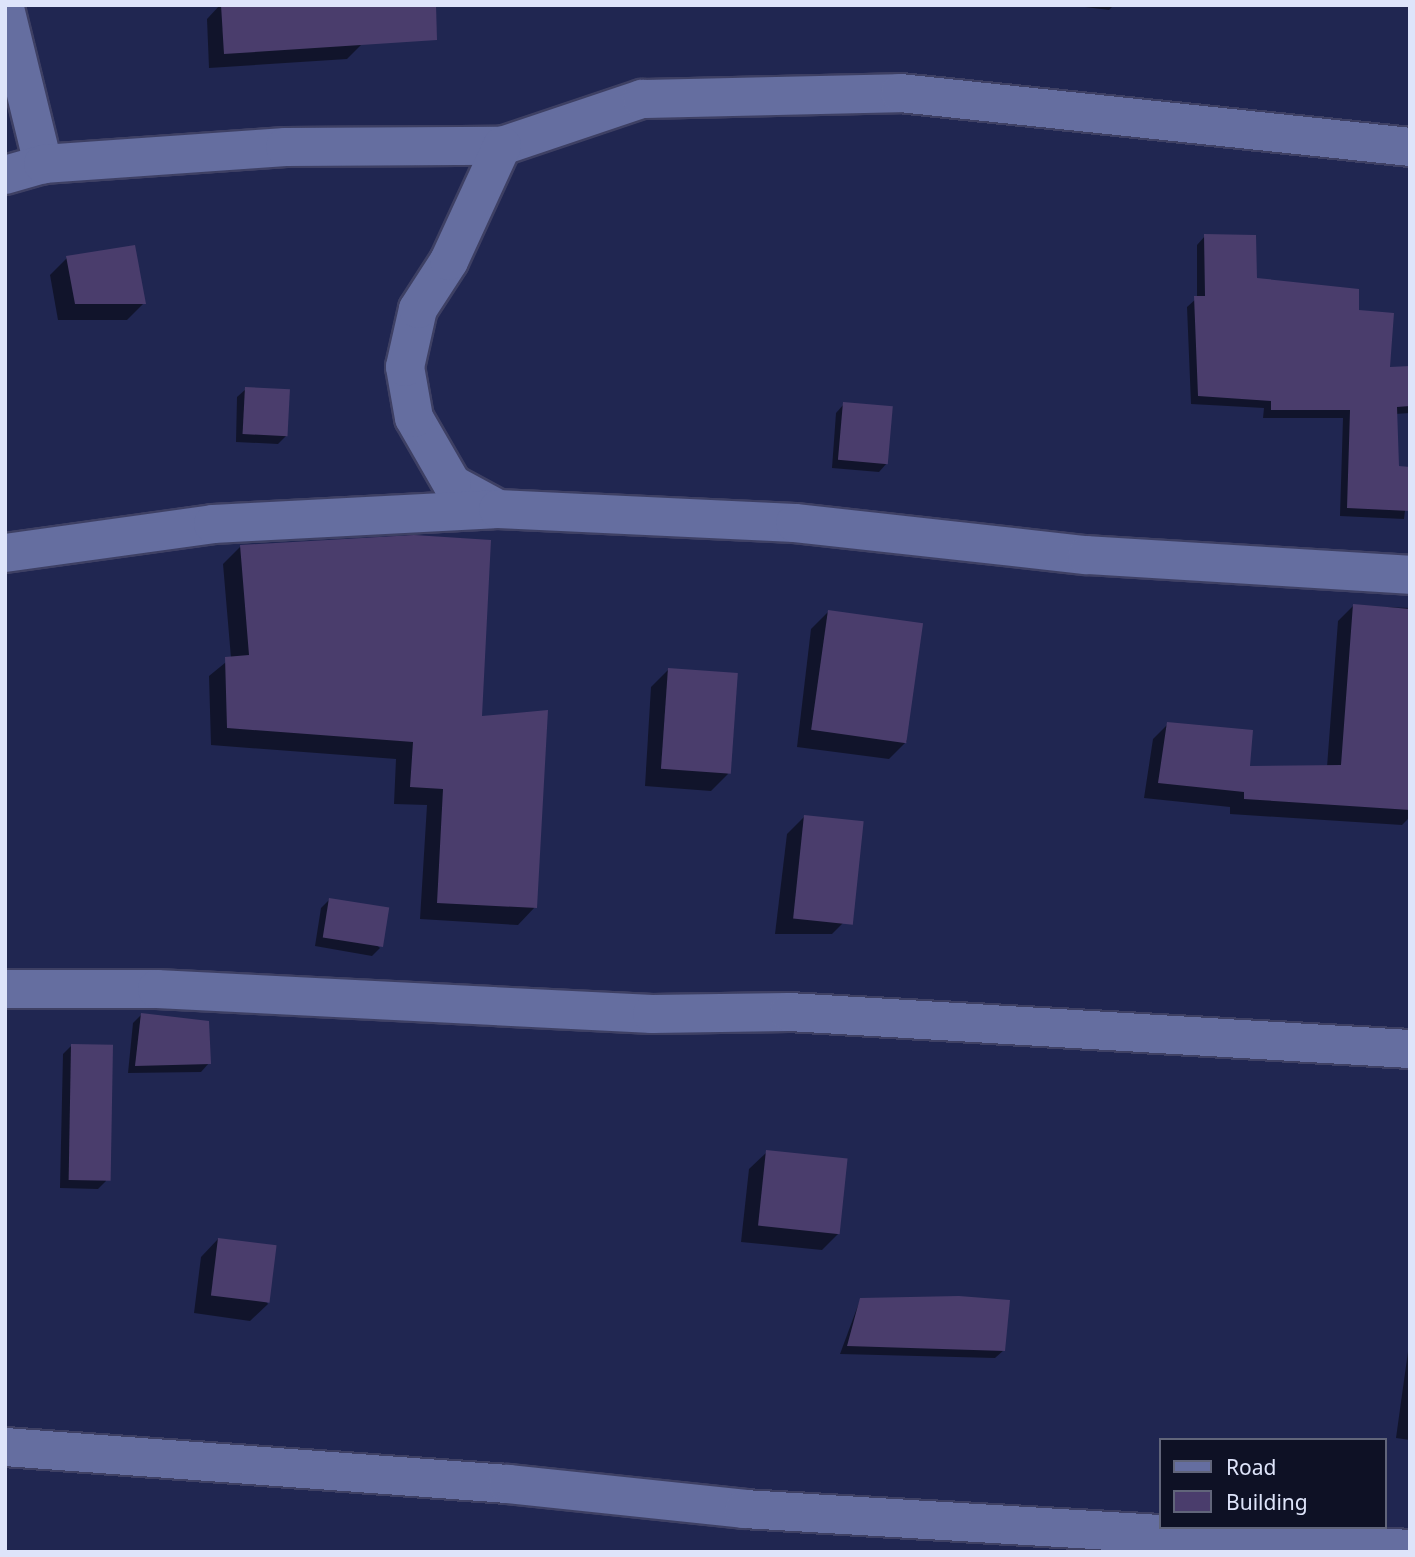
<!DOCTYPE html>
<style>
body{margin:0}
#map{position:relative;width:1415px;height:1557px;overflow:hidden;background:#202651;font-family:"Noto Sans",sans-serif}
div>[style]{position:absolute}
.shadow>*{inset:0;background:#0007}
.building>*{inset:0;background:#4a3d6c;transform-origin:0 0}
.roads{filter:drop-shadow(2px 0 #3e4064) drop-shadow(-2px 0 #3e4064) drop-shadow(0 2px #3e4064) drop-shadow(0 -2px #3e4064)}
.street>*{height:38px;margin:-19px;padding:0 19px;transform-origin:19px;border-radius:19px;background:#656ea0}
span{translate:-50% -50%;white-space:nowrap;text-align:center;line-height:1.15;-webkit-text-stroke:5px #0e1125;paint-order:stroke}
.frame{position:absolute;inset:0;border:7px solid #dee4fa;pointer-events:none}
.legend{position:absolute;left:1159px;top:1438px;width:228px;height:91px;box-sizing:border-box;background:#0e1125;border:2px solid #61657a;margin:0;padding:9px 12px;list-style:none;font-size:21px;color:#dee4fa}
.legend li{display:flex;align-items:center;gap:14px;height:35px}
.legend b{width:35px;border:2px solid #61657a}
</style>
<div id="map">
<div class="shadow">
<i style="clip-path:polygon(220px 5px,359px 5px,362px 44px,347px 59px,209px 68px,207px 19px)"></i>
<i style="clip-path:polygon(1069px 5px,1114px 5px,1109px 10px)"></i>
<i style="clip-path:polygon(1205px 236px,1255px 280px,1357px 311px,1388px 369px,1410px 368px,1410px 413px,1395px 414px,1397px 468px,1410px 469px,1404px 519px,1340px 516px,1343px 418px,1263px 418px,1264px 408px,1191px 404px,1187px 307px,1197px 298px,1197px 245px)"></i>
<i style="clip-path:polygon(67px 258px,144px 303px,127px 320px,58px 320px,50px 275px)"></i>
<i style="clip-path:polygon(246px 389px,286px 436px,278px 444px,236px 442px,237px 397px)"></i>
<i style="clip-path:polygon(844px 404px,887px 463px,879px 472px,832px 468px,836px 413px)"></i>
<i style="clip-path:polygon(240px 547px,481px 718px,535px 907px,518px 925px,420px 919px,427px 805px,394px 804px,396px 759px,211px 745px,209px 676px,231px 658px,223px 564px)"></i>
<i style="clip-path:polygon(1353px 606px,1410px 608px,1410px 817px,1402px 825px,1230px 814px,1230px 807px,1144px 798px,1153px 739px,1168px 724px,1248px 768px,1327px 767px,1338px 621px)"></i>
<i style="clip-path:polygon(828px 612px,907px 741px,889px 759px,797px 747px,811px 629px)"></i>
<i style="clip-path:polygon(668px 670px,728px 774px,711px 791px,645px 786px,651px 687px)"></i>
<i style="clip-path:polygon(804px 817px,849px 917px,832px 934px,775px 934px,787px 834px)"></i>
<i style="clip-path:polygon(329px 900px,380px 948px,372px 956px,315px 946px,321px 908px)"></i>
<i style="clip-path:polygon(141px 1015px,209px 1063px,201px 1072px,128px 1073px,133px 1023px)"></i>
<i style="clip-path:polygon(71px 1046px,106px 1181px,98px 1189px,60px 1188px,63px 1054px)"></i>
<i style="clip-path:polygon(767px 1152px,839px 1233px,822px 1250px,741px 1242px,749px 1169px)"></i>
<i style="clip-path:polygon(218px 1239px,268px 1304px,250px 1321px,194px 1313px,201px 1257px)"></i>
<i style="clip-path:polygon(860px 1300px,1004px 1350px,995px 1358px,840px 1354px)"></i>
<i style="clip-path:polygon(1410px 1337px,1410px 1440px,1396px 1438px)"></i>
</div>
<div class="building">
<i style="clip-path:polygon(221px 5px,436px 5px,437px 40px,224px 54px)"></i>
<i style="clip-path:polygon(1204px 234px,1256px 235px,1257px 278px,1359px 289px,1359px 310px,1394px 313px,1390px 367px,1410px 366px,1410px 406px,1397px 407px,1399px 466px,1410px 467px,1410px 511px,1347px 508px,1350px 410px,1271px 410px,1271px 401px,1198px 396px,1194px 296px,1205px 296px)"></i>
<i style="clip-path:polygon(135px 245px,146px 304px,75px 304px,66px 256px)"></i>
<i style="left:245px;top:387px;width:45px;height:47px;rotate:3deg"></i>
<i style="left:843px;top:402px;width:50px;height:58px;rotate:5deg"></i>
<i style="clip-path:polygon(414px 535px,491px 540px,482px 716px,548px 710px,537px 908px,437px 903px,443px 789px,410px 787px,413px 742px,227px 728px,225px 657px,249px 655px,240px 545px)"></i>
<i style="clip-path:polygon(1353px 604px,1410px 609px,1410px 810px,1244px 799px,1244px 792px,1158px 783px,1167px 722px,1253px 730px,1250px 766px,1341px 765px)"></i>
<i style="left:828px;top:610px;width:96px;height:121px;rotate:8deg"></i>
<i style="left:668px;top:668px;width:70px;height:101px;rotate:4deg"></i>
<i style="left:804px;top:815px;width:60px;height:104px;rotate:6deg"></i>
<i style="left:329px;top:898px;width:61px;height:40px;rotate:9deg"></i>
<i style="clip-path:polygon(141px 1013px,209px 1021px,211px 1064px,135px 1066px)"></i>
<i style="left:71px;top:1044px;width:42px;height:136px;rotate:1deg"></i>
<i style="left:766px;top:1150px;width:82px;height:76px;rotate:6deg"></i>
<i style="left:218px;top:1238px;width:59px;height:58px;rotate:7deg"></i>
<i style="clip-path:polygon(959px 1296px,1010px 1300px,1005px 1351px,847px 1346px,860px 1298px)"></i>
</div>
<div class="roads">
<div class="street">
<i style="left:5px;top:8px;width:161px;rotate:76.3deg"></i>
<i style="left:5px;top:175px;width:40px;rotate:-16deg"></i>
<i style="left:43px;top:164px;width:243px;rotate:-4deg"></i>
<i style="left:285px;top:147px;width:217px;rotate:-0.3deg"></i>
<i style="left:502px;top:146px;width:148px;rotate:-18.6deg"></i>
<i style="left:642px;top:99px;width:258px;rotate:-1.3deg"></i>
<i style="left:900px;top:93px;width:513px;rotate:6.04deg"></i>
<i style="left:498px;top:509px;width:52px;rotate:-151.5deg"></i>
<i style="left:452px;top:484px;width:76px;rotate:-119.9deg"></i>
<i style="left:414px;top:418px;width:52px;rotate:-100deg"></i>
<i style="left:405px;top:367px;width:59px;rotate:-77.4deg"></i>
<i style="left:418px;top:309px;width:57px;rotate:-57.1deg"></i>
<i style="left:449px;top:261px;width:127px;rotate:-65.3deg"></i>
<i style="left:5px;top:553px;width:210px;rotate:-7.9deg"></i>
<i style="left:213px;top:524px;width:285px;rotate:-3deg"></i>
<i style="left:498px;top:509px;width:297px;rotate:2.7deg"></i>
<i style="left:795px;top:523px;width:294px;rotate:6.3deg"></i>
<i style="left:1087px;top:555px;width:324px;rotate:3.5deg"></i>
<i style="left:5px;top:989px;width:152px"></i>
<i style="left:157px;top:989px;width:496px;rotate:2.9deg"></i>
<i style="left:652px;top:1014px;width:137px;rotate:-0.8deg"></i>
<i style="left:789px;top:1012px;width:622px;rotate:3.41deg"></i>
<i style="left:5px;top:1447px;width:504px;rotate:4.21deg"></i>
<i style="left:508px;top:1484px;width:237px;rotate:6deg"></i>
<i style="left:744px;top:1509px;width:667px;rotate:3.44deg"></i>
</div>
</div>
<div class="frame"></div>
<ul class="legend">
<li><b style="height:9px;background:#656ea0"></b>Road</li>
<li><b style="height:19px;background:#4a3d6c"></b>Building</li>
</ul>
</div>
